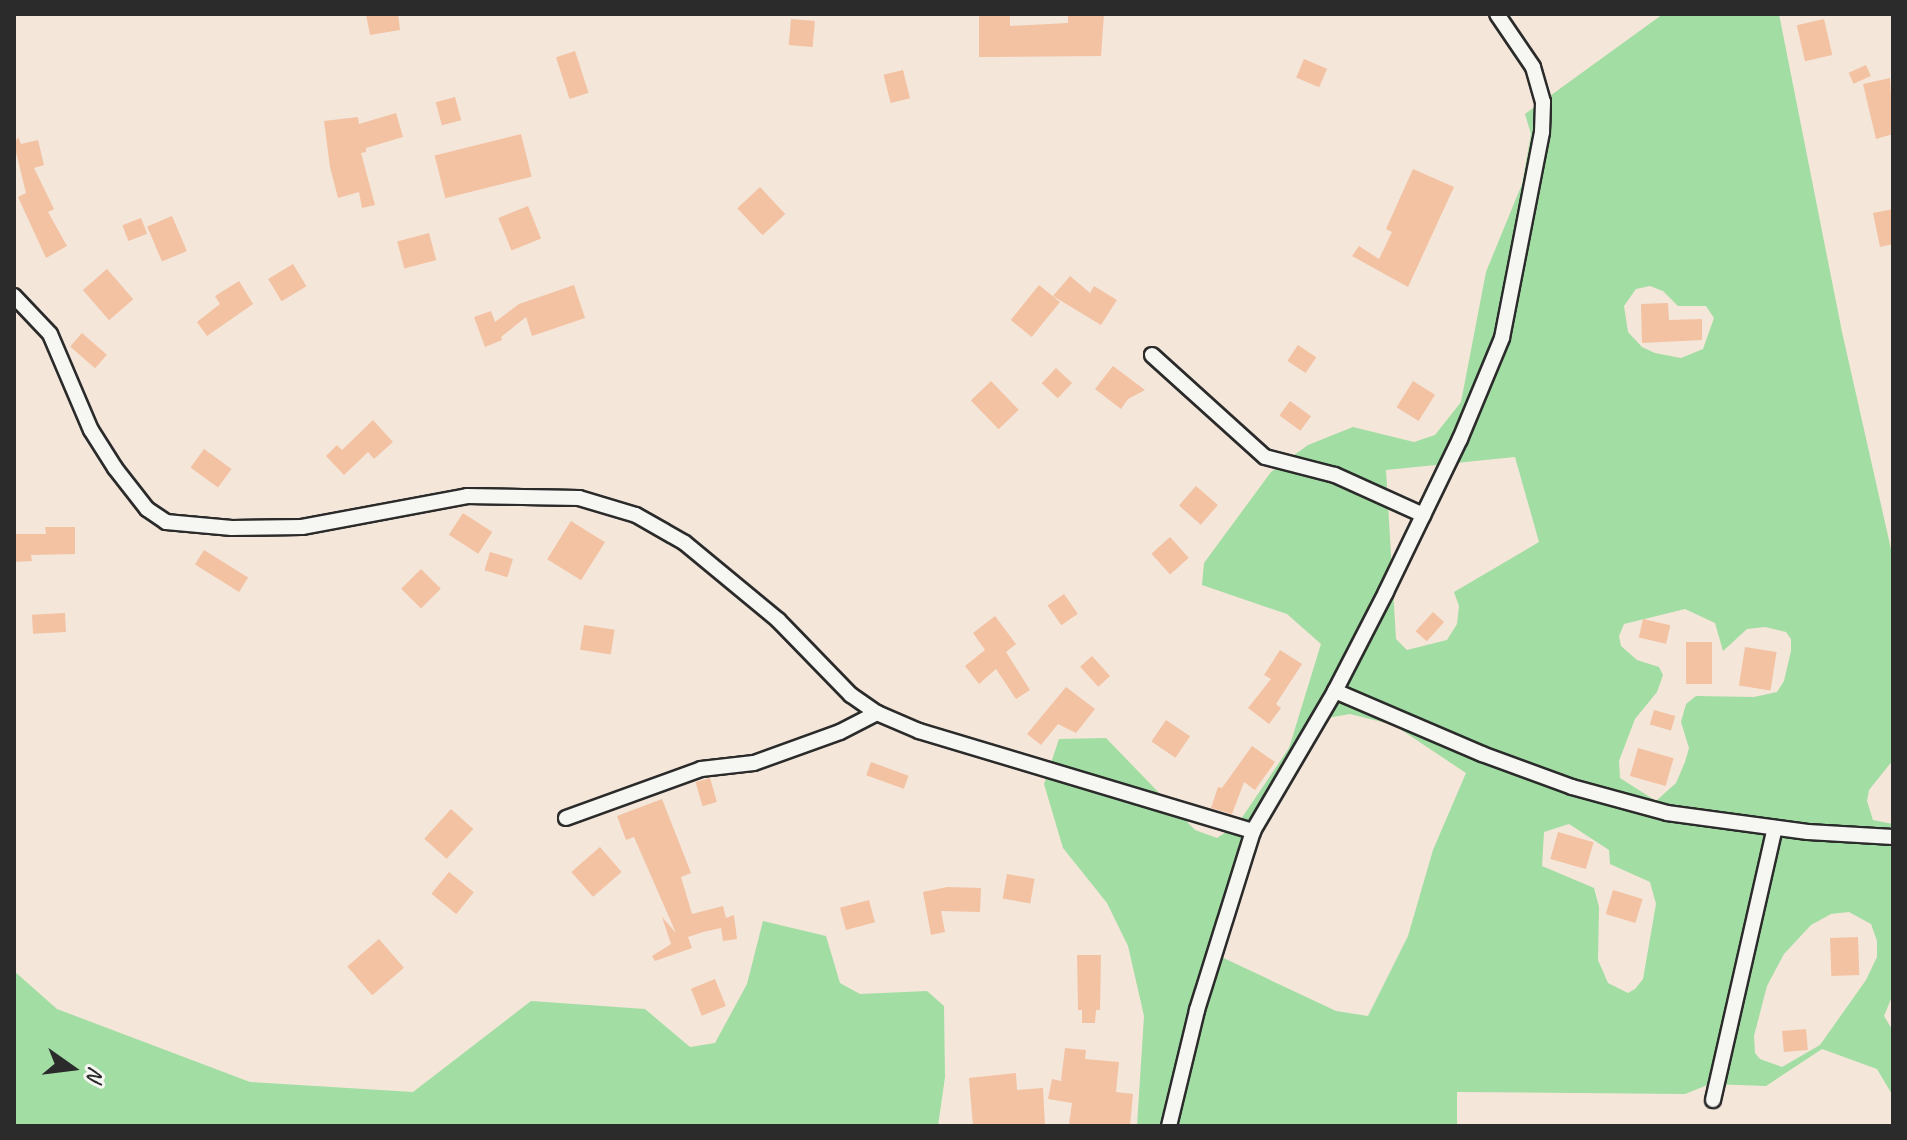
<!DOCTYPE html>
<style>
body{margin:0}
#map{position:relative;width:1907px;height:1140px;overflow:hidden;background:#f5e6da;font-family:Caveat,sans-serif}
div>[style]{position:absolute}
.green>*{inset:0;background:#a2dda3}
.building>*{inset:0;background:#f2c2a2;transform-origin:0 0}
.roads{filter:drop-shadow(2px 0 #2b2b2b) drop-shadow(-2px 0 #2b2b2b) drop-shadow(0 2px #2b2b2b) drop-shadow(0 -2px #2b2b2b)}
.minor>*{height:14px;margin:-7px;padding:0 7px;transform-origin:7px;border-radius:7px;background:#f6f6f2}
span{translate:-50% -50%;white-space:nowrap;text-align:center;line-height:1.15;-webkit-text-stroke:6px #f6f6f2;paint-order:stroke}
.frame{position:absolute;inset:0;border:16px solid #2b2b2b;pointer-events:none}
.north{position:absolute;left:32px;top:1028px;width:80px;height:80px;-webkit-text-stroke:6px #f6f6f2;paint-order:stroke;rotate:104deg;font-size:22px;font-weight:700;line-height:32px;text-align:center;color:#2b2b2b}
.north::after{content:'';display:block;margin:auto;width:28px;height:36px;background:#2b2b2b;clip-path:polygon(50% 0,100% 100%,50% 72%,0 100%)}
</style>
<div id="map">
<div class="green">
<i style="clip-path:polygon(evenodd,1663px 14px,1779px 14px,1842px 332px,1893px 558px,1893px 760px,1869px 790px,1867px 801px,1873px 820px,1893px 824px,1893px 994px,1884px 1016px,1893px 1031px,1893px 1096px,1877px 1069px,1822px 1049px,1766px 1086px,1710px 1084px,1685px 1094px,1457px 1092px,1457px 1126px,1137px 1126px,1144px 1016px,1128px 946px,1107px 903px,1063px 848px,1044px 784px,1059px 739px,1106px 738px,1195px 830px,1217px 838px,1237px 825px,1289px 748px,1321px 644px,1287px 614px,1202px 585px,1204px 563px,1271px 472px,1308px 445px,1353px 427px,1414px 442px,1435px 435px,1461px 402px,1486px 272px,1522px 184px,1531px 134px,1525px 114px,1663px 14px,1650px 286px,1663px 291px,1678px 306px,1706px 306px,1714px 318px,1703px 349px,1681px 358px,1655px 353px,1642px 347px,1628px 332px,1624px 306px,1636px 289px,1650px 286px,1663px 14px,1515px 457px,1539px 542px,1454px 592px,1459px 606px,1457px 624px,1447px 640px,1407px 650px,1396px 639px,1386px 470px,1515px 457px,1663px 14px,1685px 609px,1715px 623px,1723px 651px,1747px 629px,1765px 627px,1786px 632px,1791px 639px,1791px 651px,1784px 681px,1777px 692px,1754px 697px,1696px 696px,1686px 704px,1681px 722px,1689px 748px,1685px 762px,1676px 783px,1656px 801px,1620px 778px,1619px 761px,1635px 719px,1657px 692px,1663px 675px,1659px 667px,1637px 660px,1621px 646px,1619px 636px,1624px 624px,1685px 609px,1663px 14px,1350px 714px,1394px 725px,1466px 773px,1433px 850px,1408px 936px,1368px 1016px,1336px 1011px,1215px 954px,1245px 855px,1327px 718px,1350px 714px,1663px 14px,1569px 824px,1609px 850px,1610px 864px,1650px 882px,1656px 904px,1643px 979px,1635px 989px,1628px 993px,1608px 983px,1598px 960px,1599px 907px,1594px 888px,1542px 866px,1544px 832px,1569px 824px,1663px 14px,1849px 912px,1871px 924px,1877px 941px,1877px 957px,1866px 980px,1820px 1045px,1782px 1067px,1760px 1059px,1755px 1053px,1754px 1036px,1767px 986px,1784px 954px,1811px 925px,1831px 914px,1849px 912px)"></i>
<i style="clip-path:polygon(763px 921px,826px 936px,840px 983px,860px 994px,927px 991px,944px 1006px,945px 1077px,938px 1126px,14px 1126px,14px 971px,57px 1009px,250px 1082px,413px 1092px,531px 1001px,645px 1009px,690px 1047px,715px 1043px,747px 984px)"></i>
</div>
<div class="building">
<i style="clip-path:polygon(366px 14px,398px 14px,400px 30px,370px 35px)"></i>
<i style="clip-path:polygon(979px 14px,1010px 14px,1010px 26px,1068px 23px,1068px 14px,1104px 14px,1101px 56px,979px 57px)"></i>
<i style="left:791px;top:19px;width:24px;height:26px;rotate:5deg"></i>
<i style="left:1824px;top:19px;width:37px;height:28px;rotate:77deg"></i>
<i style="left:575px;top:51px;width:44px;height:20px;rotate:72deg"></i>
<i style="left:1304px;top:59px;width:25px;height:20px;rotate:23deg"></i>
<i style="left:1866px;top:65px;width:12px;height:19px;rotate:66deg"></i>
<i style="left:903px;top:70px;width:29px;height:20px;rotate:76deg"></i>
<i style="clip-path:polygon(1890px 78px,1893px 134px,1876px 139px,1863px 84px)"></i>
<i style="left:455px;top:97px;width:24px;height:20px;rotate:75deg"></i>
<i style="clip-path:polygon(396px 113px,403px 137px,366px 148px,366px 152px,361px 153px,375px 205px,362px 208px,359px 192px,338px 198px,330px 167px,324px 121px,358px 117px,359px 124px)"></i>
<i style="left:521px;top:134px;width:44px;height:89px;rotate:76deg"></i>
<i style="clip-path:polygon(18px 137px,21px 144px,38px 140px,44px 165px,34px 168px,54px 209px,48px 212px,67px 246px,46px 258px,18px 197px,26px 193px,14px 144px)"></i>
<i style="clip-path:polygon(1413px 169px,1454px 187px,1408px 287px,1352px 256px,1359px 246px,1379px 259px,1392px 232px,1386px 229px)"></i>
<i style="left:760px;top:187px;width:37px;height:31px;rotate:47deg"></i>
<i style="left:528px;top:206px;width:35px;height:32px;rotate:68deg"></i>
<i style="clip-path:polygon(1893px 209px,1893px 244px,1880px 247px,1873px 213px)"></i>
<i style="left:172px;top:216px;width:38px;height:27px;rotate:67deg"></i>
<i style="left:141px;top:218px;width:17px;height:20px;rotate:69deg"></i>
<i style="left:429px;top:233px;width:28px;height:33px;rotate:75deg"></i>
<i style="left:293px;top:264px;width:26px;height:29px;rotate:59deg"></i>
<i style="left:107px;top:269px;width:40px;height:32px;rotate:49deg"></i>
<i style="clip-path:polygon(1070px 276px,1090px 293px,1094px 286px,1117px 300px,1101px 325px,1053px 296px)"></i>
<i style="clip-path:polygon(239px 281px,253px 304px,207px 336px,197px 322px,220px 304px,215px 296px)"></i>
<i style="clip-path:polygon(574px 285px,585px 318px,532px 336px,526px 317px,501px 337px,502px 340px,485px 347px,474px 317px,491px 311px,495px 322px,519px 304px)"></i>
<i style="left:1039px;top:285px;width:27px;height:45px;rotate:39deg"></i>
<i style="clip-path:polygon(1668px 303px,1669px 320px,1702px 319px,1702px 340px,1642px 343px,1641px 304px)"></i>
<i style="left:82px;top:333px;width:33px;height:18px;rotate:41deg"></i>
<i style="left:1298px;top:345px;width:22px;height:19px;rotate:34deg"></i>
<i style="clip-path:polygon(1113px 366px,1145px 390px,1128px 399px,1121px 409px,1095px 389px)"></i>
<i style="left:1056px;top:368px;width:22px;height:21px;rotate:43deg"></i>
<i style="left:991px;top:381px;width:40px;height:28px;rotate:46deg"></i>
<i style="left:1413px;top:381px;width:26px;height:31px;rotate:32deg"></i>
<i style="left:1290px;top:401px;width:26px;height:18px;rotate:36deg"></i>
<i style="clip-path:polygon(373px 420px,393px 442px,374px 459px,368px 452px,344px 475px,326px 456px,337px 445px,342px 450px)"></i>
<i style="left:204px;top:449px;width:34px;height:23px;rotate:36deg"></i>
<i style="left:1196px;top:486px;width:29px;height:26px;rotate:41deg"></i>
<i style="left:463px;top:513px;width:35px;height:26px;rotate:33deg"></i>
<i style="left:571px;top:521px;width:40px;height:45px;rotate:32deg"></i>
<i style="clip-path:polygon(45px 527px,75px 527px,75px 554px,31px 555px,32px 561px,14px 562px,14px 534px,46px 534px)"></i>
<i style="left:1170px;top:537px;width:28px;height:25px;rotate:48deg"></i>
<i style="left:204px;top:550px;width:52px;height:17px;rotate:32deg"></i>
<i style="left:490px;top:552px;width:24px;height:19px;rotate:17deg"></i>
<i style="left:421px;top:569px;width:28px;height:28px;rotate:45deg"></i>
<i style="left:1064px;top:594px;width:24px;height:20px;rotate:55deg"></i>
<i style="left:1433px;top:612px;width:15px;height:26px;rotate:42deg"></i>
<i style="left:65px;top:613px;width:19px;height:33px;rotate:87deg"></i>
<i style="clip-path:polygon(995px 616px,1016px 644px,1006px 652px,1030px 690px,1016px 699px,996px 669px,979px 684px,965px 666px,985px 650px,973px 633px)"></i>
<i style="left:1643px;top:619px;width:28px;height:19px;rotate:13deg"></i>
<i style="left:584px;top:625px;width:31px;height:25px;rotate:9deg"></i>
<i style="left:1686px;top:642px;width:26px;height:42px"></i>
<i style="left:1745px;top:647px;width:32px;height:39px;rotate:9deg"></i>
<i style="clip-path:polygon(1280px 650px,1302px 664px,1276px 704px,1281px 708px,1269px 724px,1248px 708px,1271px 679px,1264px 675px)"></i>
<i style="left:1092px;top:656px;width:27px;height:16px;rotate:48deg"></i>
<i style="clip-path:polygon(1066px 687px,1095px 709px,1076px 733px,1058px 724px,1041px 745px,1027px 734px)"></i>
<i style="left:1654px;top:710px;width:22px;height:15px;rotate:16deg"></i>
<i style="left:1166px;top:720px;width:29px;height:26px;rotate:34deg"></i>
<i style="clip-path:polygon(1252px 746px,1275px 762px,1255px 790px,1244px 782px,1232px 814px,1211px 808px,1218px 787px,1222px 788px)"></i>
<i style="left:1638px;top:748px;width:37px;height:29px;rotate:16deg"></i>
<i style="left:871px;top:762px;width:40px;height:14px;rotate:20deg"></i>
<i style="left:710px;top:778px;width:25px;height:15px;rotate:74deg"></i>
<i style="clip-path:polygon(662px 799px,691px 873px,681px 877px,692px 914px,723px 906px,726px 918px,734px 915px,737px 939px,723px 941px,721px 928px,703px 932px,688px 937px,692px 948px,655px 961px,652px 956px,671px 944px,662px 917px,676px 933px,634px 837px,626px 840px,617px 816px)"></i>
<i style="left:451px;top:809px;width:30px;height:40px;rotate:42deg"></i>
<i style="left:1558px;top:832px;width:37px;height:28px;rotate:16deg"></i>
<i style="left:600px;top:847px;width:33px;height:38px;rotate:49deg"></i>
<i style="left:449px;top:872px;width:32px;height:28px;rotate:39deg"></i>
<i style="left:1007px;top:874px;width:28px;height:25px;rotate:10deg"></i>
<i style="clip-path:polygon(947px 887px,981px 888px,980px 912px,941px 911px,945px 932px,931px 935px,923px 892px)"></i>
<i style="left:1613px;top:890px;width:31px;height:25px;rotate:17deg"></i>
<i style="left:869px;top:900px;width:23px;height:30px;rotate:75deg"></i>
<i style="left:1858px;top:937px;width:38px;height:28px;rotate:88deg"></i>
<i style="left:379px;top:939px;width:38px;height:42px;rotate:49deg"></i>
<i style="clip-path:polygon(1077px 955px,1101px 955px,1100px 1010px,1096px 1010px,1095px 1023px,1082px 1023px,1082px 1010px,1078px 1010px)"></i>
<i style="left:715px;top:979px;width:29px;height:26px;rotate:68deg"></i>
<i style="left:1806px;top:1029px;width:21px;height:24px;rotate:85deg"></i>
<i style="clip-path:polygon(1065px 1048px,1086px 1050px,1085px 1059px,1119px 1062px,1116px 1092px,1133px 1094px,1130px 1126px,1069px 1124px,1072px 1103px,1048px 1099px,1052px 1079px,1061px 1081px)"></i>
<i style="clip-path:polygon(1016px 1073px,1017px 1090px,1043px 1088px,1045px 1126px,973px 1126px,969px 1078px)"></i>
</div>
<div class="roads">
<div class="minor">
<i style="left:14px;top:296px;width:52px;rotate:46.5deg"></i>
<i style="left:50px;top:334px;width:104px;rotate:66.9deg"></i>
<i style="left:91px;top:430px;width:45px;rotate:57.7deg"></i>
<i style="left:115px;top:468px;width:52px;rotate:52deg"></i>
<i style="left:147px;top:509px;width:23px;rotate:34deg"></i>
<i style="left:166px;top:522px;width:66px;rotate:5.2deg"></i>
<i style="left:232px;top:528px;width:70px;rotate:-0.8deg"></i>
<i style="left:302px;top:527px;width:168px;rotate:-10.6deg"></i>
<i style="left:467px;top:496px;width:112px;rotate:1deg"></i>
<i style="left:579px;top:498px;width:59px;rotate:16.6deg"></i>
<i style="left:636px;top:515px;width:56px;rotate:29.7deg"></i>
<i style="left:685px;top:543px;width:121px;rotate:39.6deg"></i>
<i style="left:778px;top:620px;width:105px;rotate:45.8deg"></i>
<i style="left:851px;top:695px;width:32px;rotate:35deg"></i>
<i style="left:877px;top:713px;width:46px;rotate:23.2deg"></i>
<i style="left:919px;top:731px;width:349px;rotate:16.7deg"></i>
<i style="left:1152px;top:355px;width:152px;rotate:42.1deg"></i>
<i style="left:1265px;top:457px;width:72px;rotate:14.4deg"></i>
<i style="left:1335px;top:475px;width:97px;rotate:24.4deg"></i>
<i style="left:1335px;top:691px;width:160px;rotate:23.2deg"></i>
<i style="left:1482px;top:754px;width:96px;rotate:20.1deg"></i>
<i style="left:1572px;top:787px;width:98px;rotate:15.3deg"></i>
<i style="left:1667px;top:813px;width:142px;rotate:7.7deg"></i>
<i style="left:1808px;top:832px;width:85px;rotate:3.4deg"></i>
<i style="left:566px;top:818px;width:144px;rotate:-19.9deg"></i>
<i style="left:701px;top:769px;width:53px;rotate:-6.5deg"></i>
<i style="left:754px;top:763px;width:91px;rotate:-19.8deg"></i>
<i style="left:840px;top:732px;width:42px;rotate:-27.2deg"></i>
<i style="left:1713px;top:1100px;width:279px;rotate:-77.2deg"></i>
<i style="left:1169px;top:1126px;width:119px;rotate:-76.4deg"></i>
<i style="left:1197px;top:1010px;width:188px;rotate:-72.6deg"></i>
<i style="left:1253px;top:831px;width:162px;rotate:-59.6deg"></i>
<i style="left:1335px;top:691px;width:111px;rotate:-62.7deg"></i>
<i style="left:1386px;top:592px;width:170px;rotate:-64.2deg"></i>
<i style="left:1460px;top:439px;width:109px;rotate:-67.4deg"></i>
<i style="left:1502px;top:338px;width:210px;rotate:-79deg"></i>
<i style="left:1542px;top:132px;width:30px;rotate:-88deg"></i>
<i style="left:1543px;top:102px;width:36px;rotate:-106deg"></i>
<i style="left:1533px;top:67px;width:64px;rotate:-124.2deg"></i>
</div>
</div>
<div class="frame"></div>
<div class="north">N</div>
</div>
